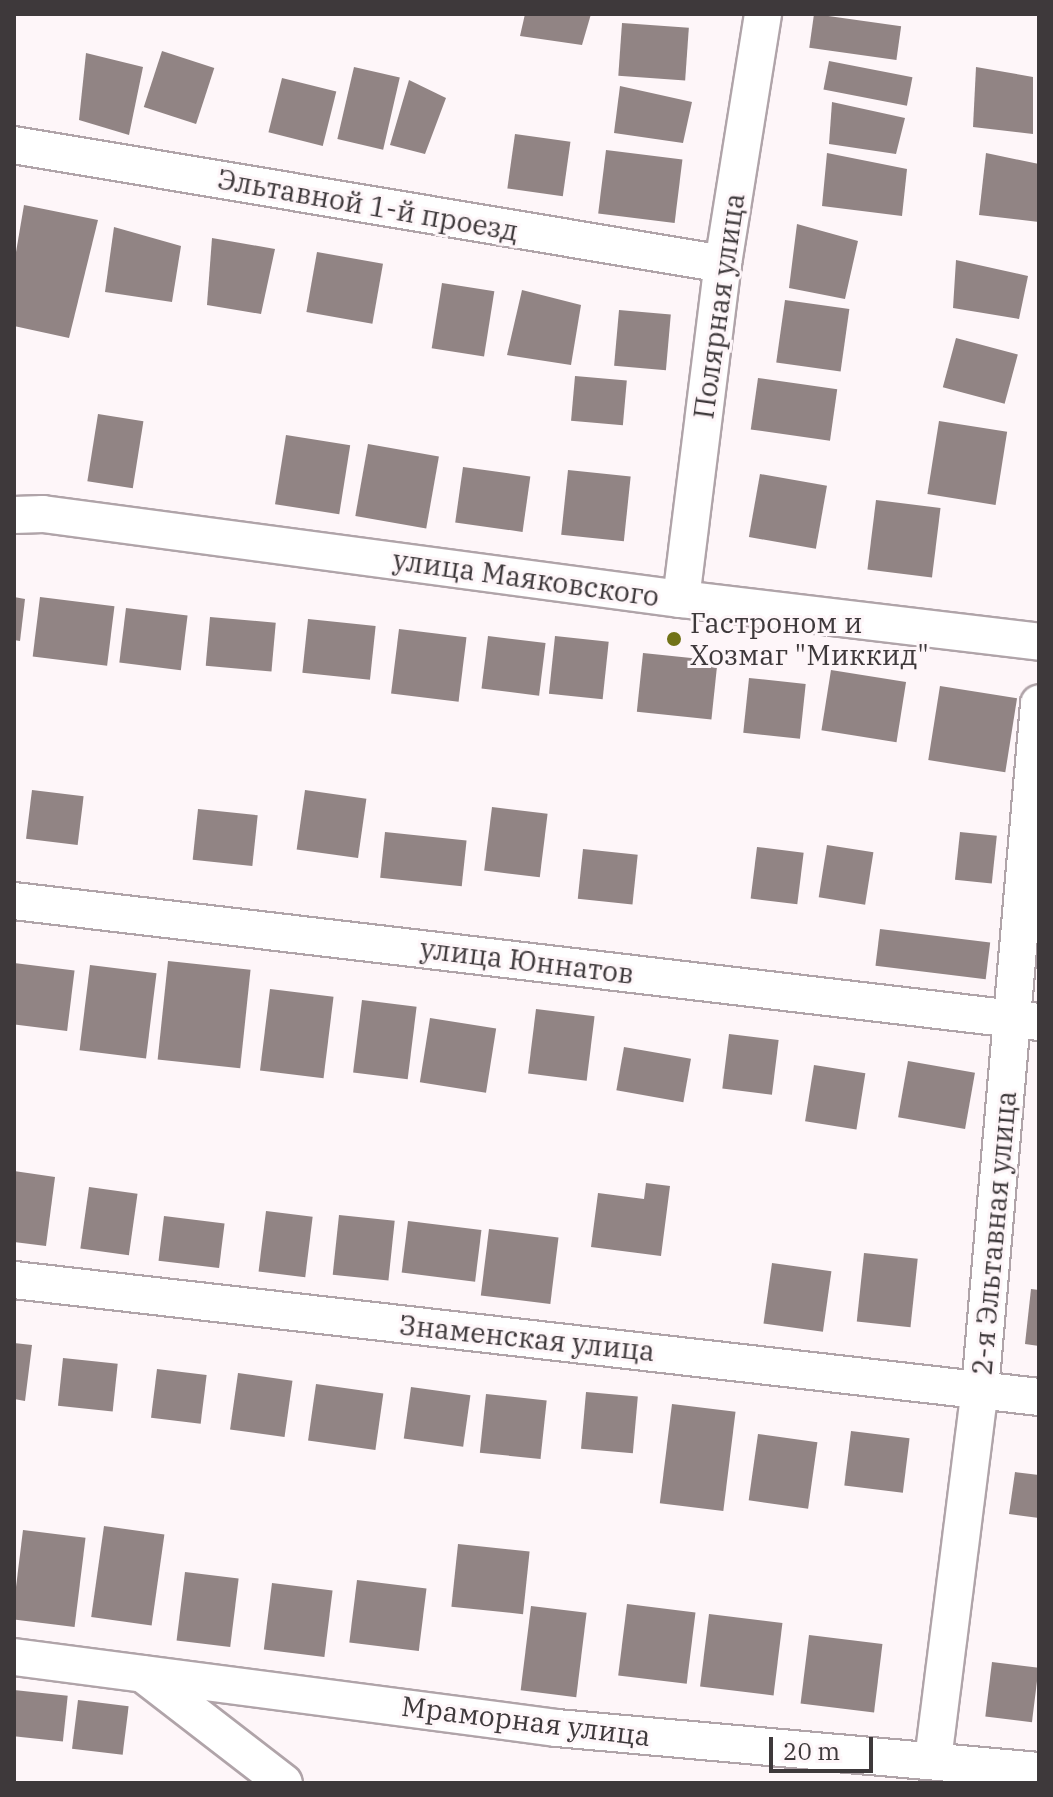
<!DOCTYPE html>
<meta charset="utf-8">
<style>
body{margin:0}
#map{position:relative;width:1053px;height:1797px;overflow:hidden;background:#fef6f9;font-family:"IBM Plex Serif",serif}
div>[style]{position:absolute}
.building>*{inset:0;background:#918484;transform-origin:0 0}
.roads{filter:drop-shadow(2px 0 #b0a4a9) drop-shadow(-2px 0 #b0a4a9) drop-shadow(0 2px #b0a4a9) drop-shadow(0 -2px #b0a4a9)}
.minor>*{height:36px;margin:-18px;padding:0 18px;transform-origin:18px;border-radius:18px;background:#fff}
.dots>*{width:22px;height:22px;translate:-50% -50%;box-sizing:border-box;border:4px solid #fef6f9;border-radius:50%}
span{translate:-50% -50%;white-space:nowrap;text-align:center;line-height:1.15;-webkit-text-stroke:6px #fef6f9;paint-order:stroke}
.street-label{font-size:28px;color:#3e393b}
.poi-label{font-size:28px;color:#3e393b}
.left{translate:0 -50%;text-align:left}
.frame{position:absolute;inset:0;border:16px solid #3e393b;pointer-events:none}
.scale{position:absolute;left:769px;top:1737px;width:104px;height:36px;box-sizing:border-box;border:4px solid #3e393b;border-top:0;padding-left:10px;font-size:24px;line-height:28px;white-space:nowrap;color:#3e393b;-webkit-text-stroke:6px #fef6f9;paint-order:stroke}
</style>
<div id="map">
<div class="building">
<i style="clip-path:polygon(525px 14px,591px 14px,582px 45px,520px 36px)"></i>
<i style="left:814px;top:14px;width:88px;height:34px;rotate:8deg"></i>
<i style="left:622px;top:23px;width:67px;height:53px;rotate:4deg"></i>
<i style="left:162px;top:51px;width:55px;height:59px;rotate:18deg"></i>
<i style="clip-path:polygon(86px 53px,143px 67px,129px 135px,79px 120px)"></i>
<i style="left:829px;top:61px;width:85px;height:29px;rotate:11deg"></i>
<i style="left:354px;top:67px;width:47px;height:74px;rotate:13deg"></i>
<i style="clip-path:polygon(976px 67px,1033px 77px,1033px 134px,973px 127px)"></i>
<i style="left:282px;top:78px;width:56px;height:56px;rotate:14deg"></i>
<i style="clip-path:polygon(409px 80px,446px 98px,425px 154px,390px 145px)"></i>
<i style="clip-path:polygon(620px 86px,692px 102px,683px 143px,614px 133px)"></i>
<i style="clip-path:polygon(832px 102px,905px 118px,896px 154px,829px 144px)"></i>
<i style="left:515px;top:134px;width:56px;height:55px;rotate:8deg"></i>
<i style="left:606px;top:150px;width:77px;height:64px;rotate:7deg"></i>
<i style="clip-path:polygon(827px 153px,907px 169px,902px 216px,822px 206px)"></i>
<i style="clip-path:polygon(986px 153px,1039px 164px,1039px 222px,979px 215px)"></i>
<i style="clip-path:polygon(24px 205px,98px 220px,69px 338px,14px 326px,14px 264px)"></i>
<i style="clip-path:polygon(797px 224px,858px 241px,845px 299px,789px 288px)"></i>
<i style="clip-path:polygon(114px 227px,181px 246px,172px 302px,105px 292px)"></i>
<i style="clip-path:polygon(212px 238px,275px 249px,261px 314px,207px 305px)"></i>
<i style="left:317px;top:252px;width:67px;height:61px;rotate:10deg"></i>
<i style="clip-path:polygon(956px 260px,1028px 276px,1019px 319px,953px 308px)"></i>
<i style="left:442px;top:283px;width:53px;height:66px;rotate:9deg"></i>
<i style="clip-path:polygon(522px 290px,581px 305px,571px 365px,507px 355px)"></i>
<i style="left:785px;top:300px;width:65px;height:63px;rotate:8deg"></i>
<i style="left:619px;top:310px;width:52px;height:56px;rotate:5deg"></i>
<i style="left:956px;top:338px;width:64px;height:51px;rotate:15deg"></i>
<i style="left:575px;top:376px;width:52px;height:45px;rotate:5deg"></i>
<i style="left:758px;top:378px;width:80px;height:52px;rotate:8deg"></i>
<i style="left:98px;top:414px;width:46px;height:68px;rotate:9deg"></i>
<i style="left:939px;top:421px;width:69px;height:74px;rotate:9deg"></i>
<i style="left:286px;top:435px;width:65px;height:70px;rotate:9deg"></i>
<i style="left:368px;top:444px;width:72px;height:73px;rotate:10deg"></i>
<i style="left:463px;top:467px;width:68px;height:56px;rotate:8deg"></i>
<i style="left:568px;top:470px;width:63px;height:65px;rotate:6deg"></i>
<i style="left:760px;top:474px;width:68px;height:64px;rotate:10deg"></i>
<i style="left:876px;top:500px;width:65px;height:70px;rotate:7deg"></i>
<i style="clip-path:polygon(14px 597px,25px 599px,20px 641px,14px 640px)"></i>
<i style="left:40px;top:597px;width:75px;height:60px;rotate:7deg"></i>
<i style="left:126px;top:608px;width:62px;height:55px;rotate:7deg"></i>
<i style="left:210px;top:617px;width:66px;height:49px;rotate:5deg"></i>
<i style="left:308px;top:619px;width:68px;height:54px;rotate:6deg"></i>
<i style="left:399px;top:629px;width:68px;height:65px;rotate:7deg"></i>
<i style="left:488px;top:636px;width:58px;height:53px;rotate:7deg"></i>
<i style="left:555px;top:636px;width:54px;height:58px;rotate:6deg"></i>
<i style="left:643px;top:653px;width:75px;height:59px;rotate:6deg"></i>
<i style="left:831px;top:670px;width:76px;height:61px;rotate:9deg"></i>
<i style="left:749px;top:678px;width:57px;height:55px;rotate:6deg"></i>
<i style="left:940px;top:686px;width:78px;height:75px;rotate:9deg"></i>
<i style="left:32px;top:790px;width:52px;height:49px;rotate:7deg"></i>
<i style="left:305px;top:790px;width:62px;height:60px;rotate:8deg"></i>
<i style="left:492px;top:807px;width:56px;height:64px;rotate:7deg"></i>
<i style="left:198px;top:809px;width:60px;height:51px;rotate:6deg"></i>
<i style="left:385px;top:832px;width:82px;height:46px;rotate:6deg"></i>
<i style="left:960px;top:832px;width:37px;height:48px;rotate:6deg"></i>
<i style="left:827px;top:845px;width:47px;height:53px;rotate:9deg"></i>
<i style="left:757px;top:847px;width:47px;height:52px;rotate:7deg"></i>
<i style="left:583px;top:849px;width:55px;height:50px;rotate:6deg"></i>
<i style="left:880px;top:929px;width:111px;height:37px;rotate:7deg"></i>
<i style="left:168px;top:961px;width:83px;height:99px;rotate:6deg"></i>
<i style="left:14px;top:963px;width:61px;height:61px;rotate:7deg"></i>
<i style="left:90px;top:965px;width:67px;height:86px;rotate:7deg"></i>
<i style="left:270px;top:989px;width:64px;height:82px;rotate:7deg"></i>
<i style="left:362px;top:1000px;width:55px;height:73px;rotate:7deg"></i>
<i style="left:536px;top:1009px;width:59px;height:65px;rotate:7deg"></i>
<i style="left:430px;top:1018px;width:67px;height:65px;rotate:9deg"></i>
<i style="left:729px;top:1034px;width:50px;height:55px;rotate:7deg"></i>
<i style="left:624px;top:1047px;width:68px;height:44px;rotate:10deg"></i>
<i style="left:908px;top:1061px;width:68px;height:57px;rotate:10deg"></i>
<i style="left:814px;top:1065px;width:52px;height:57px;rotate:9deg"></i>
<i style="clip-path:polygon(14px 1171px,55px 1177px,46px 1246px,14px 1242px)"></i>
<i style="clip-path:polygon(646px 1183px,670px 1186px,661px 1256px,591px 1247px,598px 1193px,644px 1199px)"></i>
<i style="left:89px;top:1187px;width:49px;height:62px;rotate:8deg"></i>
<i style="left:266px;top:1211px;width:47px;height:61px;rotate:7deg"></i>
<i style="left:339px;top:1215px;width:56px;height:60px;rotate:6deg"></i>
<i style="left:164px;top:1216px;width:61px;height:45px;rotate:7deg"></i>
<i style="left:408px;top:1221px;width:74px;height:52px;rotate:7deg"></i>
<i style="left:489px;top:1229px;width:70px;height:67px;rotate:7deg"></i>
<i style="left:864px;top:1253px;width:54px;height:69px;rotate:6deg"></i>
<i style="left:772px;top:1263px;width:60px;height:61px;rotate:8deg"></i>
<i style="clip-path:polygon(1031px 1289px,1039px 1290px,1039px 1346px,1025px 1344px)"></i>
<i style="clip-path:polygon(14px 1343px,32px 1345px,25px 1401px,14px 1399px)"></i>
<i style="left:63px;top:1358px;width:55px;height:48px;rotate:6deg"></i>
<i style="left:157px;top:1369px;width:50px;height:49px;rotate:7deg"></i>
<i style="left:238px;top:1373px;width:55px;height:57px;rotate:8deg"></i>
<i style="left:316px;top:1384px;width:68px;height:57px;rotate:8deg"></i>
<i style="left:411px;top:1387px;width:60px;height:52px;rotate:8deg"></i>
<i style="left:586px;top:1392px;width:52px;height:57px;rotate:5deg"></i>
<i style="left:486px;top:1394px;width:61px;height:59px;rotate:6deg"></i>
<i style="left:672px;top:1404px;width:64px;height:100px;rotate:7deg"></i>
<i style="left:851px;top:1431px;width:59px;height:55px;rotate:7deg"></i>
<i style="left:758px;top:1434px;width:60px;height:67px;rotate:8deg"></i>
<i style="clip-path:polygon(1015px 1472px,1039px 1475px,1039px 1518px,1009px 1514px)"></i>
<i style="left:104px;top:1526px;width:61px;height:92px;rotate:8deg"></i>
<i style="left:23px;top:1530px;width:63px;height:90px;rotate:7deg"></i>
<i style="left:458px;top:1544px;width:72px;height:63px;rotate:6deg"></i>
<i style="left:185px;top:1572px;width:54px;height:69px;rotate:7deg"></i>
<i style="left:357px;top:1580px;width:70px;height:63px;rotate:7deg"></i>
<i style="left:272px;top:1583px;width:61px;height:67px;rotate:7deg"></i>
<i style="left:627px;top:1604px;width:69px;height:72px;rotate:7deg"></i>
<i style="left:531px;top:1606px;width:56px;height:85px;rotate:7deg"></i>
<i style="left:709px;top:1614px;width:74px;height:73px;rotate:7deg"></i>
<i style="left:809px;top:1635px;width:74px;height:69px;rotate:7deg"></i>
<i style="left:992px;top:1662px;width:47px;height:55px;rotate:7deg"></i>
<i style="left:14px;top:1690px;width:54px;height:46px;rotate:6deg"></i>
<i style="left:78px;top:1700px;width:51px;height:49px;rotate:7deg"></i>
</div>
<div class="roads">
<div class="minor">
<i style="left:14px;top:145px;width:719px;rotate:9.53deg"></i>
<i style="left:14px;top:515px;width:29px;rotate:-2deg"></i>
<i style="left:43px;top:514px;width:644px;rotate:7.59deg"></i>
<i style="left:681px;top:599px;width:361px;rotate:6.8deg"></i>
<i style="left:681px;top:599px;width:338px;rotate:-82.9deg"></i>
<i style="left:723px;top:264px;width:253px;rotate:-80.9deg"></i>
<i style="left:14px;top:901px;width:1032px;rotate:6.73deg"></i>
<i style="left:14px;top:1280px;width:1032px;rotate:6.51deg"></i>
<i style="left:14px;top:1657px;width:548px;rotate:7.45deg"></i>
<i style="left:557px;top:1728px;width:484px;rotate:5.1deg"></i>
<i style="left:143px;top:1674px;width:178px;rotate:37.7deg"></i>
<i style="left:933px;top:1760px;width:373px;rotate:-82.8deg"></i>
<i style="left:980px;top:1390px;width:689px;rotate:-85.08deg"></i>
</div>
</div>
<div class="dots">
<i style="left:674px;top:639px;background:#727318"></i>
</div>
<div class="street-label">
<span style="left:368px;top:205px;rotate:10deg">Эльтавной 1-й проезд</span>
<span style="left:719px;top:306px;rotate:-82deg">Полярная улица</span>
<span style="left:526px;top:578px;rotate:8deg">улица Маяковского</span>
<span style="left:527px;top:961px;rotate:7deg">улица Юннатов</span>
<span style="left:994px;top:1233px;rotate:-85deg">2-я Эльтавная улица</span>
<span style="left:527px;top:1338px;rotate:6deg">Знаменская улица</span>
<span style="left:526px;top:1721px;rotate:7deg">Мраморная улица</span>
</div>
<div class="poi-label">
<span class="left" style="left:690px;top:639px">Гастроном и<br>Хозмаг "Миккид"</span>
</div>
<div class="frame"></div>
<div class="scale">20 m</div>
</div>
